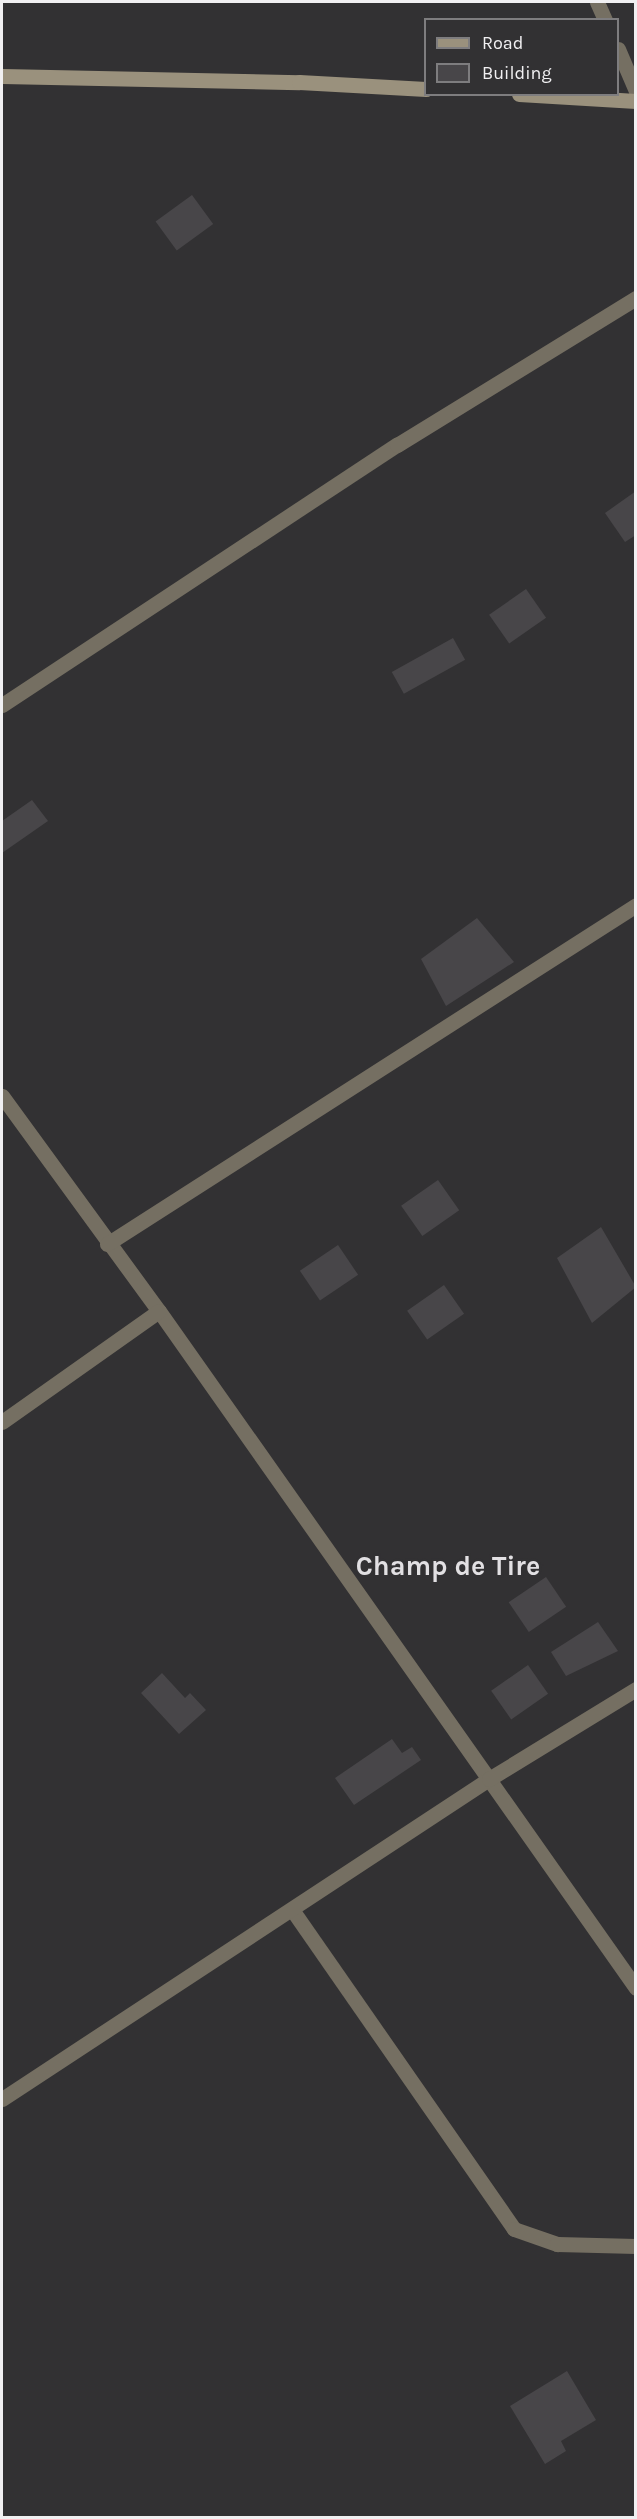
<!DOCTYPE html>
<style>
body{margin:0}
#map{position:relative;width:637px;height:2519px;overflow:hidden;background:#323133;font-family:Karla,sans-serif}
div>[style]{position:absolute}
.building>*{inset:0;background:#484649;transform-origin:0 0}
.street>*{height:15px;margin:-7.5px;padding:0 7.5px;transform-origin:7.5px;border-radius:7.5px;background:#756f62}
.secondary>*{height:15px;margin:-7.5px;padding:0 7.5px;transform-origin:7.5px;border-radius:7.5px;background:#9a917d}
span{translate:-50% -50%;white-space:nowrap;text-align:center;line-height:1.15;-webkit-text-stroke:4.5px #323133;paint-order:stroke}
.district-label{font-size:27px;color:#e2e0e3;font-weight:700}
.frame{position:absolute;inset:0;border:3px solid #f1f0f2;pointer-events:none}
.legend{position:absolute;left:424px;top:18px;width:195px;height:78px;box-sizing:border-box;background:#323133;border:2px solid #7e7d7f;margin:0;padding:8px 10px;list-style:none;font-size:18px;color:#f1f0f2}
.legend li{display:flex;align-items:center;gap:12px;height:30px}
.legend b{width:30px;border:2px solid #7e7d7f}
</style>
<div id="map">
<div class="building">
<i style="left:192px;top:195px;width:36px;height:45px;rotate:54deg"></i>
<i style="clip-path:polygon(636px 491px,636px 535px,625px 542px,605px 513px)"></i>
<i style="left:526px;top:589px;width:35px;height:45px;rotate:55deg"></i>
<i style="left:453px;top:638px;width:25px;height:70px;rotate:61deg"></i>
<i style="clip-path:polygon(32px 800px,48px 821px,2px 853px,2px 821px)"></i>
<i style="clip-path:polygon(477px 918px,514px 962px,446px 1006px,421px 959px)"></i>
<i style="left:438px;top:1180px;width:37px;height:45px;rotate:55deg"></i>
<i style="clip-path:polygon(601px 1227px,636px 1287px,592px 1323px,557px 1258px)"></i>
<i style="left:338px;top:1245px;width:36px;height:46px;rotate:56deg"></i>
<i style="left:444px;top:1285px;width:35px;height:45px;rotate:55deg"></i>
<i style="left:546px;top:1577px;width:36px;height:45px;rotate:56deg"></i>
<i style="clip-path:polygon(598px 1622px,618px 1651px,566px 1676px,551px 1652px)"></i>
<i style="left:528px;top:1665px;width:35px;height:45px;rotate:55deg"></i>
<i style="clip-path:polygon(162px 1673px,185px 1698px,190px 1693px,206px 1710px,179px 1734px,141px 1693px)"></i>
<i style="clip-path:polygon(392px 1739px,402px 1753px,412px 1747px,421px 1760px,354px 1805px,335px 1778px)"></i>
<i style="clip-path:polygon(567px 2371px,596px 2420px,561px 2441px,566px 2451px,545px 2464px,510px 2406px)"></i>
</div>
<div class="street">
<i style="left:597px;top:2px;width:20px;rotate:66deg"></i>
<i style="left:618px;top:49px;width:46px;rotate:66.8deg"></i>
<i style="left:2px;top:705px;width:473px;rotate:-33.4deg"></i>
<i style="left:397px;top:445px;width:281px;rotate:-31.6deg"></i>
<i style="left:2px;top:1096px;width:266px;rotate:53.9deg"></i>
<i style="left:159px;top:1311px;width:828px;rotate:54.83deg"></i>
<i style="left:107px;top:1244px;width:628px;rotate:-32.65deg"></i>
<i style="left:2px;top:1422px;width:192px;rotate:-35.3deg"></i>
<i style="left:293px;top:1911px;width:387px;rotate:55.2deg"></i>
<i style="left:514px;top:2229px;width:46px;rotate:19.2deg"></i>
<i style="left:557px;top:2244px;width:79px;rotate:1.5deg"></i>
<i style="left:2px;top:2099px;width:583px;rotate:-33.31deg"></i>
<i style="left:489px;top:1779px;width:172px;rotate:-31.5deg"></i>
</div>
<div class="secondary">
<i style="left:2px;top:76px;width:297px;rotate:1.2deg"></i>
<i style="left:299px;top:82px;width:127px;rotate:3.2deg"></i>
<i style="left:519px;top:94px;width:117px;rotate:3.4deg"></i>
</div>
<div class="district-label">
<span style="left:448px;top:1567px">Champ de Tire</span>
</div>
<div class="frame"></div>
<ul class="legend">
<li><b style="height:8px;background:#9a917d"></b>Road</li>
<li><b style="height:16px;background:#484649"></b>Building</li>
</ul>
</div>
